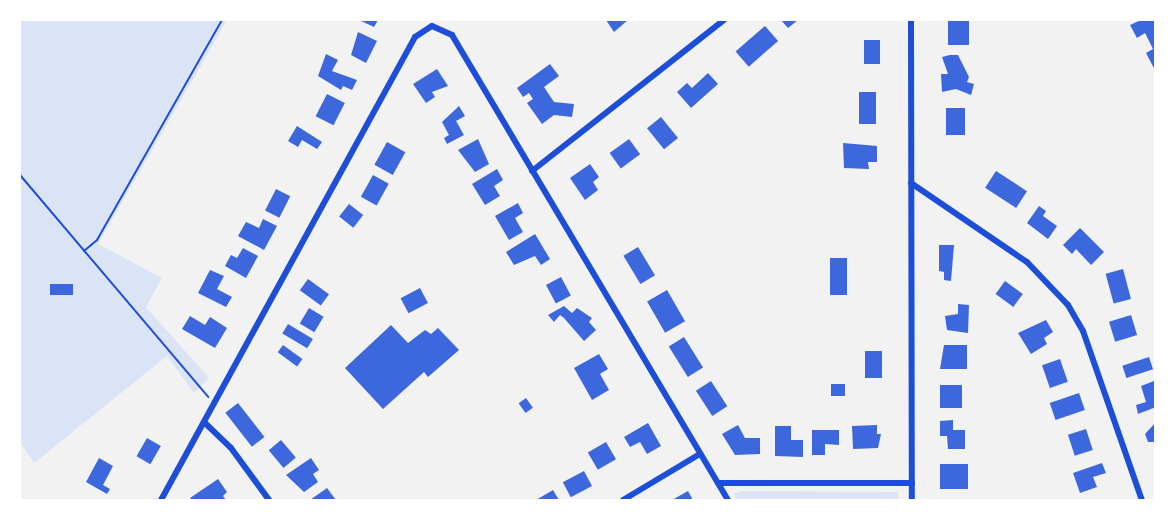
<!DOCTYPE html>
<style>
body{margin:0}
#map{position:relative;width:1175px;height:520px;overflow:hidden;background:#f2f2f2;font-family:Karla,sans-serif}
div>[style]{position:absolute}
.green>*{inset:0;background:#dbe4f7}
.building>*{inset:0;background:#3d67dc;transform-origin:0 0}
.path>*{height:2px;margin:-1px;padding:0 1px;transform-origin:1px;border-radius:1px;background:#1d4ed8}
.minor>*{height:6px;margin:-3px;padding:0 3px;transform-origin:3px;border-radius:3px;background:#1d4ed8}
span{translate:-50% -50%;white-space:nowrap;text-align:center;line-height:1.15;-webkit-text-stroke:4.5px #fff;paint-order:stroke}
.frame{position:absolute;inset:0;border:21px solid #fff;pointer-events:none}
</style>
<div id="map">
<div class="green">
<i style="clip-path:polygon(20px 20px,227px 20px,98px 244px,162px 278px,146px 307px,209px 378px,194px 393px,167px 356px,34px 463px,20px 442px)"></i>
<i style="clip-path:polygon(741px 491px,898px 492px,898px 500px,736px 500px,734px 494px)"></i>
</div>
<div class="building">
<i style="clip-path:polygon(359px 20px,378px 20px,374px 27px)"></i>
<i style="clip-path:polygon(606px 20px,628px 20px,614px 32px)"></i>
<i style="clip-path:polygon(781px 20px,798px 20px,788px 28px)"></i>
<i style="left:948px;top:20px;width:21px;height:25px"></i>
<i style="clip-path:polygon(1141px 20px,1156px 20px,1156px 72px,1146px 53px,1153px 49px,1145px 33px,1137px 38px,1130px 25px)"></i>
<i style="left:765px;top:26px;width:20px;height:39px;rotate:49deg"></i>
<i style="clip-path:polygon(358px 32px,377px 41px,366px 63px,351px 55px)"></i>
<i style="left:864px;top:40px;width:16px;height:24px"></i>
<i style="clip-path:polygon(326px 54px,338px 60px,332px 71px,357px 80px,352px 90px,343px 86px,341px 90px,318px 76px)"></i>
<i style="clip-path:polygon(950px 55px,958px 55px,969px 77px,967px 82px,974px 84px,971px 95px,956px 89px,942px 92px,941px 74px,948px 74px,942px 57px)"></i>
<i style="clip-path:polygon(550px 64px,559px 76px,544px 87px,554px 102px,574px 104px,572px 117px,554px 115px,542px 124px,527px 103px,533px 99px,529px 93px,523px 97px,517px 88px)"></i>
<i style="clip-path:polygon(437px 69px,448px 86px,432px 92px,435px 97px,426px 103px,413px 84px)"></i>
<i style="clip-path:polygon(708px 73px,718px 84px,691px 108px,677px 92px,687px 83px,692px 88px)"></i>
<i style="left:859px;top:92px;width:17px;height:32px"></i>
<i style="left:327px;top:94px;width:20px;height:25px;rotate:27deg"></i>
<i style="clip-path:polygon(459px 106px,465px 116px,456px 121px,464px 135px,447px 144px,444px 138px,449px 135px,442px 122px)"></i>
<i style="left:946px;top:108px;width:19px;height:27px"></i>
<i style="left:661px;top:117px;width:27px;height:18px;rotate:51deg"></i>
<i style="clip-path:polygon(297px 126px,322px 142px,317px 149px,302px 140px,298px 147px,288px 141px)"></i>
<i style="clip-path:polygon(478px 139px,489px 164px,475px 172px,458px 150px)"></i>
<i style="left:629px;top:139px;width:19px;height:24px;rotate:54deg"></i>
<i style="left:387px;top:142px;width:21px;height:26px;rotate:29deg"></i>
<i style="clip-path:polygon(843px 143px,877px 146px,877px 162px,868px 162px,869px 169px,844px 168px)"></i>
<i style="clip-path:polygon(590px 164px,599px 177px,593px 182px,598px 190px,585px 200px,570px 178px)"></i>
<i style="clip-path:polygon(497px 169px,503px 180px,494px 186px,500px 196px,485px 205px,472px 184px)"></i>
<i style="left:996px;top:171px;width:37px;height:20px;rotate:33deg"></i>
<i style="left:373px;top:175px;width:18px;height:25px;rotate:29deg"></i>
<i style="left:276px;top:189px;width:16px;height:24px;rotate:27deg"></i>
<i style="clip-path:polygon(518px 203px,523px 213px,515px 218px,523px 232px,509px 240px,495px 216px)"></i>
<i style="left:349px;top:204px;width:18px;height:16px;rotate:38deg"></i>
<i style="clip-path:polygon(1039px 206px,1046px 211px,1043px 216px,1057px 226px,1048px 239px,1027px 223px)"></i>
<i style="clip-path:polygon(263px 219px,277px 226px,264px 250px,238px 236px,246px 222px,259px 228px)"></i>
<i style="clip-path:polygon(1080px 228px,1104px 252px,1091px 265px,1076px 249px,1072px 254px,1063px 245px)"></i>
<i style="clip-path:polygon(535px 234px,550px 259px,541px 265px,535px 256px,514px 265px,506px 252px)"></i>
<i style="clip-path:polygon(939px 245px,954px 245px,951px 281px,944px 280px,944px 272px,939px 271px)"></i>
<i style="left:638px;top:247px;width:33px;height:17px;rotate:59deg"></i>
<i style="clip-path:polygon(243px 248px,258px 256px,246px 278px,225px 266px,231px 255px,237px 258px)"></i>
<i style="left:830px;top:258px;width:17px;height:37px"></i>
<i style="left:1123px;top:269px;width:31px;height:18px;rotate:75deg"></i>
<i style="clip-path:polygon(210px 270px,224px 276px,217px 289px,232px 297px,226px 307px,198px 293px)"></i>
<i style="left:561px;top:277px;width:21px;height:17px;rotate:62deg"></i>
<i style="left:308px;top:279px;width:26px;height:14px;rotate:36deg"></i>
<i style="left:1005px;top:281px;width:22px;height:16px;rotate:36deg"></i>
<i style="left:73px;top:284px;width:11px;height:23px;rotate:90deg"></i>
<i style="left:420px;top:288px;width:17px;height:22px;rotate:62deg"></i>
<i style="left:667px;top:290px;width:36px;height:23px;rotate:60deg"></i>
<i style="clip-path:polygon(958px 304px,969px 305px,968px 333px,947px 330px,945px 316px,958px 314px)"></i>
<i style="clip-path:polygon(564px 306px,572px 313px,577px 308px,592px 318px,589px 322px,596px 330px,584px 341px,564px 318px,560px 315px,554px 322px,548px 315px)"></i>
<i style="left:309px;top:308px;width:17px;height:18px;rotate:31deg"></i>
<i style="left:1131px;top:315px;width:21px;height:23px;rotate:73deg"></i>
<i style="clip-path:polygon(190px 316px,205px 325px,210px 317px,227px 328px,215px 348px,182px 329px)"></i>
<i style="clip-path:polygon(1046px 320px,1053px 332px,1044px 338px,1047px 344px,1031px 354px,1018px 333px)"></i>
<i style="left:288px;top:324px;width:29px;height:11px;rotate:31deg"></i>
<i style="clip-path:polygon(391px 325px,408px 343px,425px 330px,431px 334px,438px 328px,459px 350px,428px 377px,424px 372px,383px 409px,345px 368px)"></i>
<i style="left:684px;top:337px;width:36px;height:18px;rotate:58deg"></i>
<i style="left:283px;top:345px;width:24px;height:9px;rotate:36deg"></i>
<i style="clip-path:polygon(944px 345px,967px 345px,967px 369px,940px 369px)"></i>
<i style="left:865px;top:351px;width:17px;height:27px"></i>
<i style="clip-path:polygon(599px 354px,608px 369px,600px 374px,609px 390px,592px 400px,574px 368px)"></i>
<i style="left:1149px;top:357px;width:13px;height:28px;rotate:72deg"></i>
<i style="left:1060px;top:359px;width:24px;height:19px;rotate:71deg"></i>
<i style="left:711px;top:381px;width:30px;height:18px;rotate:57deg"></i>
<i style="clip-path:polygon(1154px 381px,1156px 407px,1138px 414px,1136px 405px,1146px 402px,1141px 386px)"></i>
<i style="left:831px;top:384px;width:14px;height:12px"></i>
<i style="left:940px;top:385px;width:22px;height:23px"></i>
<i style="left:1079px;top:393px;width:18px;height:31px;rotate:71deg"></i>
<i style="left:526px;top:398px;width:12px;height:9px;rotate:55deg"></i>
<i style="left:238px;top:403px;width:43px;height:16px;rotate:52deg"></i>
<i style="clip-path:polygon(953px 420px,953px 430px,965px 430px,965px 449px,948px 449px,947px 436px,940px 436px,940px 421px)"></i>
<i style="clip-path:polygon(1156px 422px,1156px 442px,1148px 442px,1145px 434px)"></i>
<i style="clip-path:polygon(648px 423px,661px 446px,647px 454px,640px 442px,630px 447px,624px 437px)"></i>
<i style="clip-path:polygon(738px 425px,745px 438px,760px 438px,760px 454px,735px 455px,722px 434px)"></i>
<i style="clip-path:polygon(877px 425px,877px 434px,881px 434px,878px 448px,853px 449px,852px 426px)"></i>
<i style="clip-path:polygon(775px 426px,791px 426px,791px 440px,803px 440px,803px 457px,775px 456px)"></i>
<i style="left:1086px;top:429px;width:22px;height:19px;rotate:72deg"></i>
<i style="clip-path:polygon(812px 430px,839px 430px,839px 445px,825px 444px,825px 455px,812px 455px)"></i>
<i style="left:147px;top:438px;width:16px;height:21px;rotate:30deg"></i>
<i style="left:281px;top:440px;width:23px;height:16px;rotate:50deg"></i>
<i style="left:606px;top:442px;width:20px;height:21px;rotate:60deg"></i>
<i style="clip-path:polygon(99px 458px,113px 466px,103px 485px,110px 489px,107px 494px,86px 482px)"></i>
<i style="clip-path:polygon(311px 458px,319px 470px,313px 474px,318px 482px,304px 492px,286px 475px)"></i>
<i style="clip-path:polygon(1102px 463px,1106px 473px,1093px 477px,1097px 487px,1080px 493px,1073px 473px)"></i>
<i style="left:968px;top:464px;width:25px;height:28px;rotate:90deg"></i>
<i style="left:584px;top:471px;width:17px;height:24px;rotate:62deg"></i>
<i style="clip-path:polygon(218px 479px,227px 492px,223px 496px,226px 500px,192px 500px,190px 498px)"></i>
<i style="clip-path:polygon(327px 488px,336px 500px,310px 500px)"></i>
<i style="clip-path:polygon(553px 490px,559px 500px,536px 500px)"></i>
<i style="clip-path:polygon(688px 491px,693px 500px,672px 500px)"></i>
</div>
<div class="path">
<i style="left:20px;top:175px;width:291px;rotate:49.7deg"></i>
<i style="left:84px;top:251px;width:17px;rotate:-40deg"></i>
<i style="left:97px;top:240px;width:253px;rotate:-60.4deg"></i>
</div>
<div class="minor">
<i style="left:911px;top:20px;width:480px;rotate:89.9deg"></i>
<i style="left:532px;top:171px;width:244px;rotate:-38.2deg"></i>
<i style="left:911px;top:183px;width:140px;rotate:34.3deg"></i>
<i style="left:1027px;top:262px;width:59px;rotate:46.4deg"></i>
<i style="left:1068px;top:305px;width:30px;rotate:60deg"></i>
<i style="left:1083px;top:331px;width:179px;rotate:70.8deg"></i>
<i style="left:204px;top:422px;width:37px;rotate:44deg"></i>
<i style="left:231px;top:448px;width:64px;rotate:53.8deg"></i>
<i style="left:718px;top:483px;width:194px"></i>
<i style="left:161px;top:500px;width:528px;rotate:-61.25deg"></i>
<i style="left:415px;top:37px;width:20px;rotate:-33deg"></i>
<i style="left:432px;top:26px;width:22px;rotate:24deg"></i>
<i style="left:452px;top:35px;width:541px;rotate:59.31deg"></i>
<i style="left:623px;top:500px;width:90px;rotate:-30.9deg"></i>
</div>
<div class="frame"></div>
</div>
